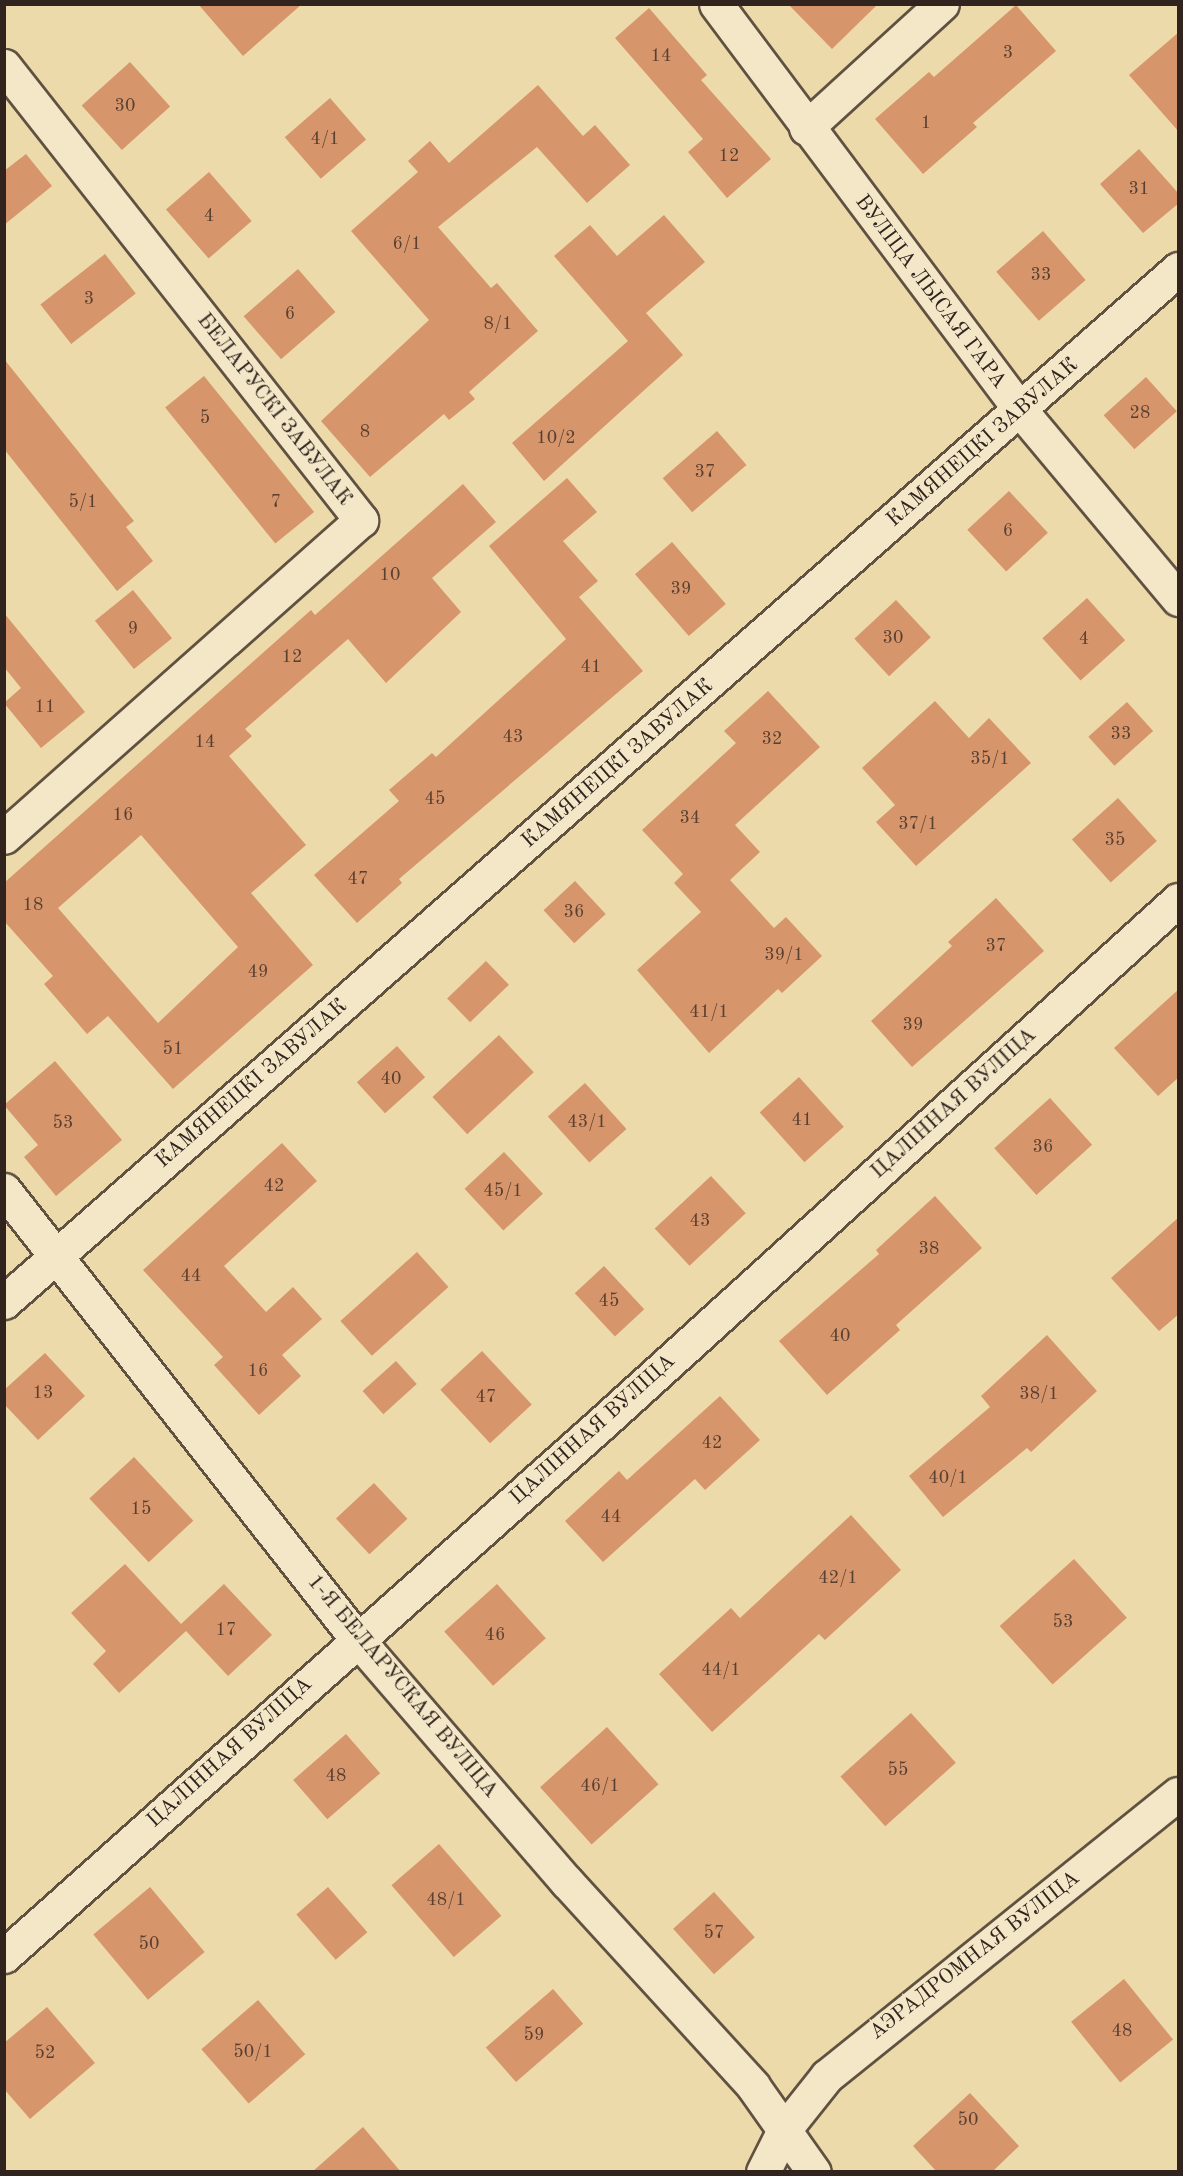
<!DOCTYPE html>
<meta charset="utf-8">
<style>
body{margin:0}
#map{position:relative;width:1183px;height:2176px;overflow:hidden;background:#eddaab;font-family:"Old Standard TT",serif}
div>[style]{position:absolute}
.building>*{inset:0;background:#d7956b;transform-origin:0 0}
.roads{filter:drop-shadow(2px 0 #605141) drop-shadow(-2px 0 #605141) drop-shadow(0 2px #605141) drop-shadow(0 -2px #605141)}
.minor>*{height:33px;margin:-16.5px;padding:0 16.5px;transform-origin:16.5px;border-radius:16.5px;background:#f3e7c8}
span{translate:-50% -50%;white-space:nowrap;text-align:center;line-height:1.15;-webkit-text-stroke:6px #f3e7c8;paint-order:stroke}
.number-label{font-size:18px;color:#5a4031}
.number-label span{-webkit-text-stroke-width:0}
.street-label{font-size:21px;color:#31231e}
.frame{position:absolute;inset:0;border:6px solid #31231e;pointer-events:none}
</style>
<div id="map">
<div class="building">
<i style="clip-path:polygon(198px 4px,302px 4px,243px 56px)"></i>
<i style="clip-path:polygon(788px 4px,878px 4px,832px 49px)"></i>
<i style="clip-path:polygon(1016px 5px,1056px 51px,973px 123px,977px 127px,923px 174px,875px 119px,929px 72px,934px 77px)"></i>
<i style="clip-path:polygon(649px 8px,707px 75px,701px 80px,771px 159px,727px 198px,688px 152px,703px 139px,615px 38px)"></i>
<i style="clip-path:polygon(1179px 32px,1179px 132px,1129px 75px)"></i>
<i style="left:130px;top:62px;width:60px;height:65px;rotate:48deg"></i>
<i style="clip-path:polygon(538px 85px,583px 136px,595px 125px,630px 165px,587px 203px,537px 147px,438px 227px,491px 288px,497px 283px,538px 331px,469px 392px,475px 399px,449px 420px,444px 414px,370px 477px,321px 421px,429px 320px,351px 231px,418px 172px,408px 161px,430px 141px,449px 163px)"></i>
<i style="left:330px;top:98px;width:55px;height:60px;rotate:49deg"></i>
<i style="clip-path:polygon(1139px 149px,1179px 194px,1179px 203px,1143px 233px,1100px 184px)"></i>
<i style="clip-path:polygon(26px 154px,52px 186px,4px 225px,4px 171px)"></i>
<i style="left:209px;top:172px;width:65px;height:57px;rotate:49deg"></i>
<i style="clip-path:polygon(664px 215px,705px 262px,646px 313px,683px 355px,544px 481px,512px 443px,628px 341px,554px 256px,590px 225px,617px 256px)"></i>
<i style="left:1043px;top:231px;width:65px;height:62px;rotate:49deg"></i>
<i style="left:105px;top:254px;width:50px;height:82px;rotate:52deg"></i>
<i style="left:298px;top:269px;width:57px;height:72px;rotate:49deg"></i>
<i style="clip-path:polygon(4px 359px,134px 521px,126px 527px,153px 561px,117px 591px,4px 449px)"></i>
<i style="left:204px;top:376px;width:175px;height:50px;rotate:51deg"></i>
<i style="left:1146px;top:377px;width:46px;height:57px;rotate:48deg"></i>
<i style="left:717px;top:431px;width:45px;height:72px;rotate:49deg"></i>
<i style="clip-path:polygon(567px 478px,597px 512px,563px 541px,598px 581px,579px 597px,643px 671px,399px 879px,402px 883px,357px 923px,314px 875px,399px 801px,389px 790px,432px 753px,436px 757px,566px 639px,489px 546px)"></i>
<i style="clip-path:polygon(evenodd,463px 484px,496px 522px,432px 578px,461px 612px,386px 683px,348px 639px,245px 729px,252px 736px,229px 756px,306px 845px,251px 893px,313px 965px,173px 1089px,108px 1016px,87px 1034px,44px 984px,53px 976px,4px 921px,4px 883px,311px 610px,315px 615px,463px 484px,141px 835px,238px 947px,158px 1023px,58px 908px,141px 835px)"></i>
<i style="left:1009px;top:491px;width:57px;height:57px;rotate:47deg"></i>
<i style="left:672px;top:542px;width:82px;height:49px;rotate:49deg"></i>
<i style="left:133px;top:590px;width:62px;height:49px;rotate:51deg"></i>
<i style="left:1087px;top:598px;width:57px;height:60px;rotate:48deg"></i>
<i style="left:896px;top:600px;width:51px;height:57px;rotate:47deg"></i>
<i style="clip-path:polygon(4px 613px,85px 712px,41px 748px,4px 703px,21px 688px,4px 667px)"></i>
<i style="clip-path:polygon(768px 691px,820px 747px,735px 825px,760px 852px,730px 880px,774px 928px,786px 917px,822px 956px,782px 993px,778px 989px,709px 1053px,637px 970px,701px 912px,674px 883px,683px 874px,642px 830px,736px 743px,724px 731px)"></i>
<i style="clip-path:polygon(935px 701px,969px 738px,989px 718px,1031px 763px,916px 866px,876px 822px,895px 805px,862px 768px)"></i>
<i style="left:1127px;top:702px;width:39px;height:52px;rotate:48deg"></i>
<i style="left:1118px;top:798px;width:58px;height:62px;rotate:48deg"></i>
<i style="left:575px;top:881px;width:45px;height:43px;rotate:47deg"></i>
<i style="clip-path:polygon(996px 898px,1044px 951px,912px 1067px,871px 1021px,952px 946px,948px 942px)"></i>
<i style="left:486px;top:961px;width:33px;height:54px;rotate:46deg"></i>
<i style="clip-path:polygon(1179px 989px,1179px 1077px,1158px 1096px,1114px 1048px)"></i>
<i style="left:499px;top:1035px;width:51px;height:91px;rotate:47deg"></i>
<i style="left:397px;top:1046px;width:42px;height:54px;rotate:48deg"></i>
<i style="clip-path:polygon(55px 1061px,122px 1140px,56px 1196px,24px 1157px,38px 1145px,4px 1105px)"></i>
<i style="left:799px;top:1077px;width:67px;height:53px;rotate:48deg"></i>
<i style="left:585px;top:1083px;width:62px;height:50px;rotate:48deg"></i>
<i style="left:1050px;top:1098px;width:63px;height:75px;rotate:48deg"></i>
<i style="clip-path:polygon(282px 1143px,317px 1181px,224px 1266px,266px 1312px,293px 1287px,322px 1319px,282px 1355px,301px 1376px,259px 1415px,214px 1365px,223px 1357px,143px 1270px)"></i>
<i style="left:504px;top:1152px;width:57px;height:54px;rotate:47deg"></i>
<i style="left:711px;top:1176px;width:51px;height:77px;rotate:47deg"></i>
<i style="clip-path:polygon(935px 1196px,982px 1248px,896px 1325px,900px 1330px,827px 1395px,779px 1341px,879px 1254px,876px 1250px)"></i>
<i style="clip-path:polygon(1179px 1217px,1179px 1314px,1159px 1331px,1111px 1278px)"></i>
<i style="left:417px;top:1252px;width:47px;height:103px;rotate:48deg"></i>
<i style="left:604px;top:1266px;width:59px;height:40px;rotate:47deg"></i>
<i style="clip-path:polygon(1047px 1335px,1097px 1391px,1031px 1452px,1027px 1448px,943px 1517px,909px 1476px,990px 1407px,981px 1396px)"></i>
<i style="left:482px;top:1351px;width:73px;height:57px;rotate:47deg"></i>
<i style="clip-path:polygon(45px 1353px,85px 1396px,38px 1440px,4px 1404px,4px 1390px)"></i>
<i style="left:396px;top:1361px;width:31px;height:45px;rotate:48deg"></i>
<i style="clip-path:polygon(720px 1396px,760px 1440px,705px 1490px,695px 1479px,603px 1562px,565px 1521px,619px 1471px,627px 1480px)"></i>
<i style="left:134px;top:1457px;width:87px;height:61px;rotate:47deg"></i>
<i style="left:374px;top:1483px;width:49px;height:52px;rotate:47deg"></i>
<i style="clip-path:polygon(851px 1515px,901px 1570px,825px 1640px,819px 1634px,712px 1732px,659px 1674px,731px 1608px,740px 1618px)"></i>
<i style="left:1074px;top:1559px;width:79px;height:100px;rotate:48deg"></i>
<i style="clip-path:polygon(125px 1564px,181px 1624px,224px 1584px,272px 1635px,228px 1676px,186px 1631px,119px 1693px,93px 1664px,106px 1651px,71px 1613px)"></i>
<i style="left:497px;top:1584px;width:73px;height:71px;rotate:48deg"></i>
<i style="left:911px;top:1713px;width:67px;height:95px;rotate:48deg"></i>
<i style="left:607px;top:1727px;width:77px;height:90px;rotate:48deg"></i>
<i style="left:346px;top:1734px;width:52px;height:70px;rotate:49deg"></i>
<i style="left:439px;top:1844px;width:95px;height:63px;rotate:49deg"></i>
<i style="left:150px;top:1887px;width:85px;height:74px;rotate:50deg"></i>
<i style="left:328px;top:1887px;width:60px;height:42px;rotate:49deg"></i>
<i style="left:714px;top:1892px;width:61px;height:55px;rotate:48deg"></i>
<i style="left:1124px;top:1979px;width:78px;height:68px;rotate:51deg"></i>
<i style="left:553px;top:1989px;width:46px;height:89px;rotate:49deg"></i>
<i style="left:258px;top:2000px;width:72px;height:75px;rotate:49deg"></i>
<i style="clip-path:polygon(47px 2007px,95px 2063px,30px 2119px,4px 2089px,4px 2043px)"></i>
<i style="clip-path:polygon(970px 2093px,1019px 2146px,992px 2172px,937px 2172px,913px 2146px)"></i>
<i style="clip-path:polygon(363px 2127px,401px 2172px,312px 2172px)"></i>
</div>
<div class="roads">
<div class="minor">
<i style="left:716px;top:4px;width:509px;rotate:53.15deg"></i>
<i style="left:1021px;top:411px;width:245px;rotate:50.1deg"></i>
<i style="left:4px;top:66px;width:578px;rotate:51.82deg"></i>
<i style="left:361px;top:520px;width:477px;rotate:138.4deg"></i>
<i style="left:806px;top:128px;width:184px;rotate:-42.4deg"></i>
<i style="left:4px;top:1190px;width:571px;rotate:51.83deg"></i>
<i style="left:357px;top:1639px;width:321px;rotate:49.2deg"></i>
<i style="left:567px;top:1882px;width:276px;rotate:47.6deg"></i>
<i style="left:753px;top:2086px;width:105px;rotate:54.7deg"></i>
<i style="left:4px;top:1302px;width:1564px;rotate:-41.34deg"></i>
<i style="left:4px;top:1956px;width:801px;rotate:-41.71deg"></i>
<i style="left:602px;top:1423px;width:778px;rotate:-42.24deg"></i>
<i style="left:763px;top:2172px;width:47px;rotate:-63.4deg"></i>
<i style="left:784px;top:2130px;width:69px;rotate:-51.5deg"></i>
<i style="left:827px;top:2076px;width:450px;rotate:-38.8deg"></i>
</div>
</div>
<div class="number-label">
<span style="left:1008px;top:53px">3</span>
<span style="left:661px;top:56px">14</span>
<span style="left:125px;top:106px">30</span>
<span style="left:926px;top:123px">1</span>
<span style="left:325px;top:139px">4/1</span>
<span style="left:729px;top:156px">12</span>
<span style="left:1139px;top:189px">31</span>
<span style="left:209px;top:216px">4</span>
<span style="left:407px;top:244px">6/1</span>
<span style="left:1041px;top:275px">33</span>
<span style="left:89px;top:299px">3</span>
<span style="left:290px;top:314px">6</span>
<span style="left:498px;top:324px">8/1</span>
<span style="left:1140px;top:413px">28</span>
<span style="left:205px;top:418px">5</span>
<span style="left:365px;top:432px">8</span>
<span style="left:556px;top:438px">10/2</span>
<span style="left:705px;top:472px">37</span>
<span style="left:83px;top:502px">5/1</span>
<span style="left:276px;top:502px">7</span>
<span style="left:1008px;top:531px">6</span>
<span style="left:390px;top:575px">10</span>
<span style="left:681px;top:589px">39</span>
<span style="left:133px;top:629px">9</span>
<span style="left:893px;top:638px">30</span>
<span style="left:1084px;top:639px">4</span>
<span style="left:292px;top:657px">12</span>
<span style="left:591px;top:667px">41</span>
<span style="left:45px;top:707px">11</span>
<span style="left:1121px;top:734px">33</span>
<span style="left:513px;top:737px">43</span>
<span style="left:772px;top:739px">32</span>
<span style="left:205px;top:742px">14</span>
<span style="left:990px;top:759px">35/1</span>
<span style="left:435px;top:799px">45</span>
<span style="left:123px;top:815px">16</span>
<span style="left:690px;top:818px">34</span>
<span style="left:918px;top:824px">37/1</span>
<span style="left:1115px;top:840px">35</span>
<span style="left:358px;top:879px">47</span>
<span style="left:33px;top:905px">18</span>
<span style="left:574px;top:912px">36</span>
<span style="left:996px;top:946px">37</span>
<span style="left:784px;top:955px">39/1</span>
<span style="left:258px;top:972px">49</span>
<span style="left:709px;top:1012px">41/1</span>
<span style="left:913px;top:1025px">39</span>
<span style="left:173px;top:1049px">51</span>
<span style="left:391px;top:1079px">40</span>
<span style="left:802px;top:1120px">41</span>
<span style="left:587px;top:1122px">43/1</span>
<span style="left:63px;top:1123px">53</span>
<span style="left:1043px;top:1147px">36</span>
<span style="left:274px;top:1186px">42</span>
<span style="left:503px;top:1191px">45/1</span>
<span style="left:700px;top:1221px">43</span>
<span style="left:929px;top:1249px">38</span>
<span style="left:191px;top:1276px">44</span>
<span style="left:609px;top:1301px">45</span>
<span style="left:840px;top:1336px">40</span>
<span style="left:258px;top:1371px">16</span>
<span style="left:43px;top:1393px">13</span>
<span style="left:1039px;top:1394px">38/1</span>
<span style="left:486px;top:1397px">47</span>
<span style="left:712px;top:1443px">42</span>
<span style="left:948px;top:1478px">40/1</span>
<span style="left:141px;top:1509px">15</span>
<span style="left:611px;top:1517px">44</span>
<span style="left:838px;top:1578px">42/1</span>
<span style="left:1063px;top:1622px">53</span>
<span style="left:226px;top:1630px">17</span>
<span style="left:495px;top:1635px">46</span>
<span style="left:721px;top:1670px">44/1</span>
<span style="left:898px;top:1770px">55</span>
<span style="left:336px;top:1776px">48</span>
<span style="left:600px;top:1786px">46/1</span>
<span style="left:446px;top:1900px">48/1</span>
<span style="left:714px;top:1933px">57</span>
<span style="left:149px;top:1944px">50</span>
<span style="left:1122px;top:2031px">48</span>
<span style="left:534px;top:2035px">59</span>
<span style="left:253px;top:2052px">50/1</span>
<span style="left:45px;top:2053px">52</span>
<span style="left:968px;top:2120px">50</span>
</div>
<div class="street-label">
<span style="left:930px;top:292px;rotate:53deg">ВУЛІЦА ЛЫСАЯ ГАРА</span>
<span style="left:274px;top:410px;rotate:52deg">БЕЛАРУСКІ ЗАВУЛАК</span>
<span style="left:983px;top:443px;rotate:-41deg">КАМЯНЕЦКІ ЗАВУЛАК</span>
<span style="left:618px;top:764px;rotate:-41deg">КАМЯНЕЦКІ ЗАВУЛАК</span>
<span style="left:252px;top:1084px;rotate:-41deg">КАМЯНЕЦКІ ЗАВУЛАК</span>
<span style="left:954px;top:1104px;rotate:-42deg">ЦАЛІННАЯ ВУЛІЦА</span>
<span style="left:593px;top:1430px;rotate:-42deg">ЦАЛІННАЯ ВУЛІЦА</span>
<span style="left:402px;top:1687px;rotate:50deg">1-Я БЕЛАРУСКАЯ ВУЛІЦА</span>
<span style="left:230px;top:1753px;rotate:-42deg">ЦАЛІННАЯ ВУЛІЦА</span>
<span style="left:975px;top:1956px;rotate:-38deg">АЭРАДРОМНАЯ ВУЛІЦА</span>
</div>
<div class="frame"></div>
</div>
